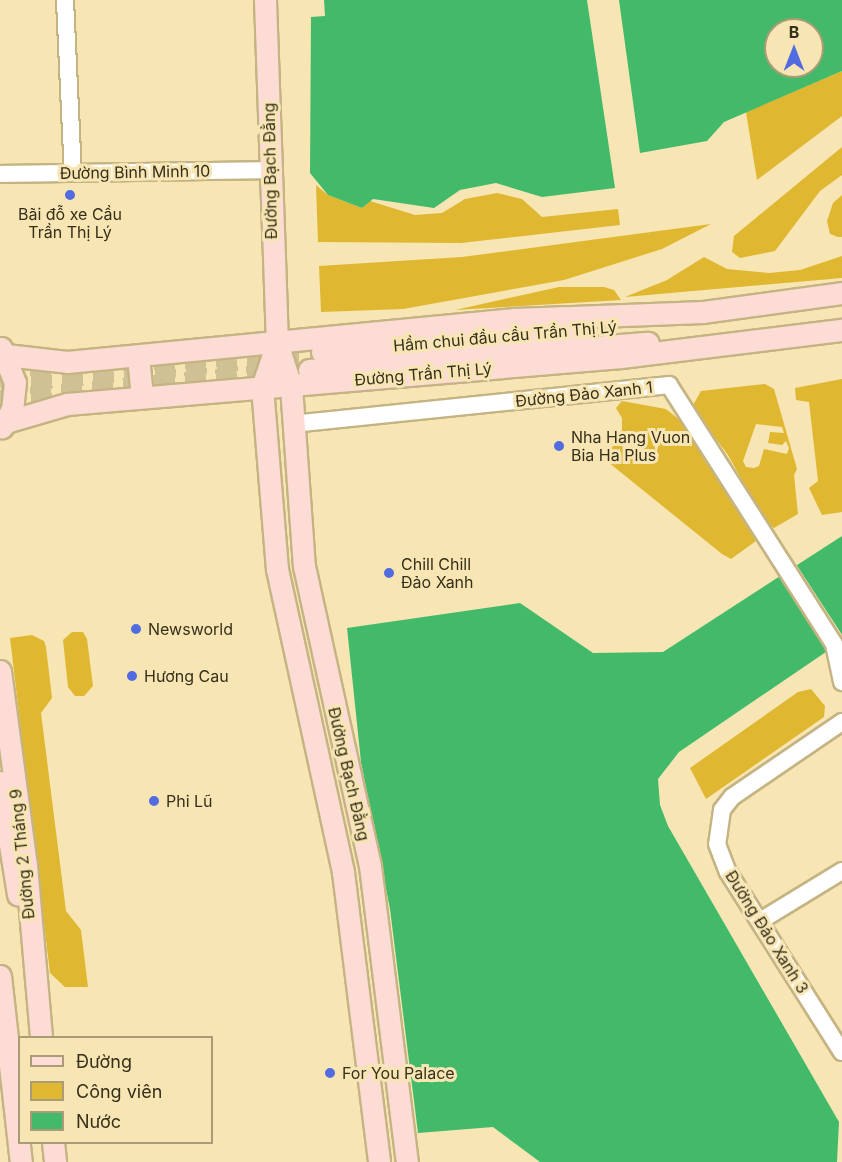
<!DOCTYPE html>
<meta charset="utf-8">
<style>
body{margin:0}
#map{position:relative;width:842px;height:1162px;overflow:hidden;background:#f7e5b3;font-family:Inter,sans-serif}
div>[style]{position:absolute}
.green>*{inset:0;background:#e0b731}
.water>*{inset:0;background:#42ba69}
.pier>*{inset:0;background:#f7e5b3;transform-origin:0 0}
.major-tunnel>*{height:21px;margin-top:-10.5px;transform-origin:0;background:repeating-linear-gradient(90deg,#d0c195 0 21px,transparent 0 31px)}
.roads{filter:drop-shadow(2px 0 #c5b483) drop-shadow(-2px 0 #c5b483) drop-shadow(0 2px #c5b483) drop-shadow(0 -2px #c5b483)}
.minor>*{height:16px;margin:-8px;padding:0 8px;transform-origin:8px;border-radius:8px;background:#fff}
.major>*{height:21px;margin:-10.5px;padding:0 10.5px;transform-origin:10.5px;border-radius:10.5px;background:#fedcd6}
.dots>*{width:16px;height:16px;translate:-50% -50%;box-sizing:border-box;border:3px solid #f7e5b3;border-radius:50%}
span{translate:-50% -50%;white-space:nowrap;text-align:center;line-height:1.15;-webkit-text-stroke:6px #f7e5b3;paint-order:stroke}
.street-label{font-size:16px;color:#362f1b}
.poi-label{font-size:16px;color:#362f1b}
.left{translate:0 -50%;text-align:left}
.legend{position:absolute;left:18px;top:1036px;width:195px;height:108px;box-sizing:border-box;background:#f7e5b3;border:2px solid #aa9c76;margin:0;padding:8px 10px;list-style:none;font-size:18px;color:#362f1b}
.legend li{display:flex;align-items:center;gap:12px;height:30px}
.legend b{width:30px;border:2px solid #aa9c76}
.north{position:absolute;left:764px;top:18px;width:60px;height:60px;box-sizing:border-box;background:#f7e5b3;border:2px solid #aa9c76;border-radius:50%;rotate:0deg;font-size:16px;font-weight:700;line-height:24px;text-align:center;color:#362f1b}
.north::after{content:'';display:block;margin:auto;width:21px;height:27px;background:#516be0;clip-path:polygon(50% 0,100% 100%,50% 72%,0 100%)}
</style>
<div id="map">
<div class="green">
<i style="clip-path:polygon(842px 71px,842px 116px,757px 180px,746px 112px)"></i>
<i style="clip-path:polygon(842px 147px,842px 175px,820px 191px,775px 251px,740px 258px,732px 252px,734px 236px)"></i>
<i style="clip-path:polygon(316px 185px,328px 195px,362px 208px,370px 201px,415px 215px,442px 213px,465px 199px,497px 193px,522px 199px,542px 217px,618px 209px,620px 225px,461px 243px,318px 242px)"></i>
<i style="clip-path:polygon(842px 195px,842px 237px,838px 237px,830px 234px,827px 221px,833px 203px)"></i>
<i style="clip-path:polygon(711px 224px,662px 249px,564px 280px,403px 309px,321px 312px,319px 266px,462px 257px)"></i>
<i style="clip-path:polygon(842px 256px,842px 278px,625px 297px,667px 280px,704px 257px,727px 269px,769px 273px,800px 270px)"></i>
<i style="clip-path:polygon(559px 287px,604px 287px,614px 290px,621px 300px,455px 310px)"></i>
<i style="clip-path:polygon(842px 379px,842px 512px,822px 515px,809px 488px,818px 481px,809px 402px,796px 400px,795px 388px)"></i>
<i style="clip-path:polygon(evenodd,765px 384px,774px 389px,797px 469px,794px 475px,798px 514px,774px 528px,766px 523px,728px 455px,692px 407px,701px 391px,765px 384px,756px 424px,782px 427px,784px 433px,770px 432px,768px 443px,782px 445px,786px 441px,789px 448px,787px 454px,764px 449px,759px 466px,754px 468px,746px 467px,743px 461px,756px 424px)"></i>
<i style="clip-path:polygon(622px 401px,666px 409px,681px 421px,756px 541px,731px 559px,722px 554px,608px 462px,610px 445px,622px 430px,622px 418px,616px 408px)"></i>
<i style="clip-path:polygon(72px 632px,83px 632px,87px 639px,93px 686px,84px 696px,75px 696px,68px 687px,63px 640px)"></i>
<i style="clip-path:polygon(32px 635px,44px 641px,46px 647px,52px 698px,41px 713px,66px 911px,81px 930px,88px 987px,65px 987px,50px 973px,10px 638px)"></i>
<i style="clip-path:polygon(811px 689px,825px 706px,824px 717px,706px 799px,690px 768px,798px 692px)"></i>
</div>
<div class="water">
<i style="clip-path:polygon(324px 0,587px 0,615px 188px,542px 197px,496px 183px,460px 190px,434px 208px,373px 199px,362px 208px,328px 195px,310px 173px,311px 17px,325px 16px)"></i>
<i style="clip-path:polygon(evenodd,619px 0,842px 0,842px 71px,724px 122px,707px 141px,640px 153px,619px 0,776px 30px,812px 30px,812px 66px,776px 66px,776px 30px)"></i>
<i style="clip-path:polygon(842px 536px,842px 641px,679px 752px,658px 779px,660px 805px,668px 826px,839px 1122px,837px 1162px,540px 1162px,493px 1127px,418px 1133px,390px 909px,361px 762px,347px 628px,520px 603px,593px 653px,663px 652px)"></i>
</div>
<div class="pier">
<i style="left:796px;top:564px;width:85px;height:21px;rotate:57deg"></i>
</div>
<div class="major-tunnel">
<i style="left:0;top:382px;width:307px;rotate:-5.2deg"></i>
<i style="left:0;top:400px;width:310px;rotate:-5.5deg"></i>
</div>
<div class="roads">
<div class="minor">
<i style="left:65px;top:0;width:173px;rotate:87.4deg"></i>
<i style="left:0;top:174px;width:270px;rotate:-0.8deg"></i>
<i style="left:293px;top:424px;width:378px;rotate:-5.9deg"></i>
<i style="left:669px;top:385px;width:307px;rotate:57.5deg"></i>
<i style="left:834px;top:644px;width:39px;rotate:78deg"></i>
<i style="left:842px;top:722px;width:133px;rotate:145.7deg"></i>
<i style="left:732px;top:797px;width:16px;rotate:128deg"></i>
<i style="left:722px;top:810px;width:34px;rotate:98deg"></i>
<i style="left:717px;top:844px;width:30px;rotate:69deg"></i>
<i style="left:728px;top:872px;width:213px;rotate:57.7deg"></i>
<i style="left:760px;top:921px;width:96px;rotate:-31.4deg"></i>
</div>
<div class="major">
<i style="left:265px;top:0;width:343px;rotate:88deg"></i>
<i style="left:277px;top:343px;width:45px;rotate:72deg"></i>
<i style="left:291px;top:386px;width:180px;rotate:85.9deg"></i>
<i style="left:304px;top:566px;width:307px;rotate:77.6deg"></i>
<i style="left:370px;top:866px;width:298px;rotate:82.9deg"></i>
<i style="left:277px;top:343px;width:46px;rotate:108.8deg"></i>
<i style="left:262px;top:387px;width:183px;rotate:85.3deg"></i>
<i style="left:277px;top:569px;width:310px;rotate:77.7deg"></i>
<i style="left:343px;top:872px;width:292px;rotate:82.9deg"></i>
<i style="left:1px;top:348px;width:37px;rotate:68deg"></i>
<i style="left:15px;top:382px;width:27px;rotate:96deg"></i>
<i style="left:12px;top:409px;width:21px;rotate:119deg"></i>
<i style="left:322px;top:352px;width:263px;rotate:-4.8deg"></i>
<i style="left:6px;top:355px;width:61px;rotate:6.5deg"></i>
<i style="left:67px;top:362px;width:450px;rotate:-5.5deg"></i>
<i style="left:515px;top:319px;width:188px;rotate:-2.1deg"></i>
<i style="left:703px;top:312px;width:140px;rotate:-7.8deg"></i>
<i style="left:138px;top:356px;width:41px;rotate:84.4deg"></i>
<i style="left:309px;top:370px;width:340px;rotate:-4.6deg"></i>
<i style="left:6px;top:422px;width:64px;rotate:-16.4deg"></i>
<i style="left:67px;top:404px;width:556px;rotate:-4.85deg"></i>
<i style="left:621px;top:357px;width:223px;rotate:-7deg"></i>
<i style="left:0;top:671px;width:196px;rotate:82.4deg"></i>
<i style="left:26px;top:865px;width:174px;rotate:85deg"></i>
<i style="left:0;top:782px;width:114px;rotate:80.9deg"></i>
<i style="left:0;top:976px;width:187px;rotate:83.6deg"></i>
<i style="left:53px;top:1142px;width:20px;rotate:84deg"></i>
</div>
</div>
<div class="dots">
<i style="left:70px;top:195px;background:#516be0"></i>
<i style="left:559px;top:446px;background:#516be0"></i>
<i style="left:389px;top:573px;background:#516be0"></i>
<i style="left:136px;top:629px;background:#516be0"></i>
<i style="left:132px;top:676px;background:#516be0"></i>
<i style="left:154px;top:801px;background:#516be0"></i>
<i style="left:330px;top:1073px;background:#516be0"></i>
</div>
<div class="street-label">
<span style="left:270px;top:171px;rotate:-91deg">Đường Bạch Đằng</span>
<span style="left:135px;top:172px;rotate:-1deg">Đường Bình Minh 10</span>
<span style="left:505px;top:336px;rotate:-5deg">Hầm chui đầu cầu Trần Thị Lý</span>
<span style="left:423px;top:374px;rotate:-5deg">Đường Trần Thị Lý</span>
<span style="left:584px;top:394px;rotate:-6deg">Đường Đảo Xanh 1</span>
<span style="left:349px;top:774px;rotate:77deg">Đường Bạch Đằng</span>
<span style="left:22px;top:854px;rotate:-96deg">Đường 2 Tháng 9</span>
<span style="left:767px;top:932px;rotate:58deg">Đường Đảo Xanh 3</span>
</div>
<div class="poi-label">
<span style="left:70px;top:223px">Bãi đỗ xe Cầu<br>Trần Thị Lý</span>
<span class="left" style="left:571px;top:446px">Nha Hang Vuon<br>Bia Ha Plus</span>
<span class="left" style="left:401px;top:573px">Chill Chill<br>Đảo Xanh</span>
<span class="left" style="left:148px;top:629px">Newsworld</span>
<span class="left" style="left:144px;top:676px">Hương Cau</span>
<span class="left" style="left:166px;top:801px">Phi Lũ</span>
<span class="left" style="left:342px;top:1073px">For You Palace</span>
</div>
<ul class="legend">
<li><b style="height:8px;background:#fedcd6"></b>Đường</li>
<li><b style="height:16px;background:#e0b731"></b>Công viên</li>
<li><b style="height:16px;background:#42ba69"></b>Nước</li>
</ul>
<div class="north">B</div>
</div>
